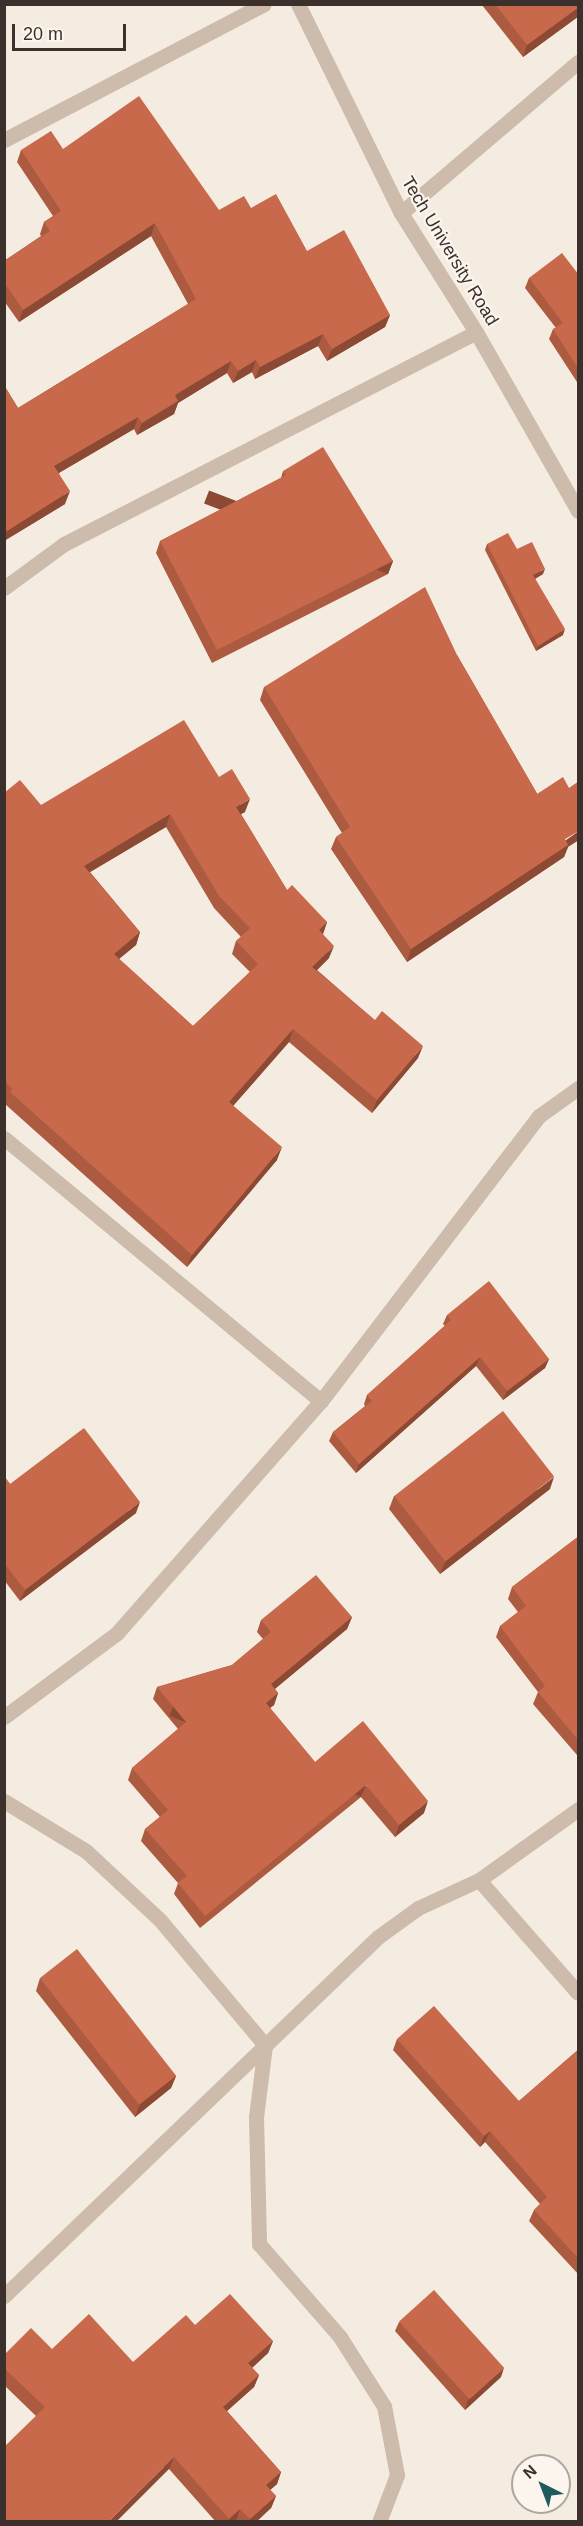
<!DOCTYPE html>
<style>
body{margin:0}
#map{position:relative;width:583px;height:2526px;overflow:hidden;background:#f4ebe1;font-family:Arial,sans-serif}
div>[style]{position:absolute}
.minor>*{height:15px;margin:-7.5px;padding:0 7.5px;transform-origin:7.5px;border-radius:7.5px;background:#cdbbac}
.tertiary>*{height:15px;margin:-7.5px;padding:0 7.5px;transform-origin:7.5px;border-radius:7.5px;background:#cdbbac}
.wall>*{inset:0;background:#ac5a40}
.shaded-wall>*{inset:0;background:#8c4a34;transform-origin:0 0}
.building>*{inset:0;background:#c8694b;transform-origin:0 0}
span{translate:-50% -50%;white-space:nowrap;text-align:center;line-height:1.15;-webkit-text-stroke:4.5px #fbf5ee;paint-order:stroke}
.street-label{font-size:18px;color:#3b302b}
.frame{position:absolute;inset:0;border:6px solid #3b302b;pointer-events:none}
.north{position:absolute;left:511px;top:2454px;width:60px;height:60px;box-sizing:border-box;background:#fbf5ee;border:2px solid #aea6a0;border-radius:50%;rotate:318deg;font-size:16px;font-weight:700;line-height:24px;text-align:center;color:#3b302b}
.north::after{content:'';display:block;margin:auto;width:21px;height:27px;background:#1f5a5e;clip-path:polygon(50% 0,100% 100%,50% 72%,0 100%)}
.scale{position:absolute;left:12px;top:24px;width:114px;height:27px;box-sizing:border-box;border:3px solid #3b302b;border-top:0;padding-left:8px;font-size:18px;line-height:21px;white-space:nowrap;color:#3b302b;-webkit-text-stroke:4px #fbf5ee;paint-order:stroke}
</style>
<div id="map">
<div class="minor">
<i style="left:4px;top:140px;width:293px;rotate:-27.6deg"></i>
<i style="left:401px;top:213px;width:233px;rotate:-40.5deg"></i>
<i style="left:4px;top:588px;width:74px;rotate:-36.3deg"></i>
<i style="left:64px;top:544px;width:463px;rotate:-27.2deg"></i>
<i style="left:4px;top:1138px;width:412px;rotate:39.7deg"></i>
<i style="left:4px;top:1717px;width:141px;rotate:-36.6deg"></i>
<i style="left:117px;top:1633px;width:309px;rotate:-48.7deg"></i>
<i style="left:321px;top:1401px;width:359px;rotate:-52.6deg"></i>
<i style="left:539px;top:1116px;width:48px;rotate:-35.7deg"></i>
<i style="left:4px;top:1801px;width:96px;rotate:31.4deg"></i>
<i style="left:86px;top:1851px;width:101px;rotate:43deg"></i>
<i style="left:160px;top:1920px;width:163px;rotate:50deg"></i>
<i style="left:265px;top:2045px;width:73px;rotate:97.1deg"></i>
<i style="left:256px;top:2117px;width:127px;rotate:88.6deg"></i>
<i style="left:259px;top:2244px;width:123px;rotate:48.9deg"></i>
<i style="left:340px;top:2337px;width:82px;rotate:57.5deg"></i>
<i style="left:384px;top:2406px;width:70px;rotate:79.3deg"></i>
<i style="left:397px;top:2475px;width:50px;rotate:111deg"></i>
<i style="left:479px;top:1880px;width:150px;rotate:48.8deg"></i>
<i style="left:4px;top:2296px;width:518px;rotate:-43.83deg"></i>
<i style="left:378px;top:1937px;width:49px;rotate:-35.9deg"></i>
<i style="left:418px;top:1908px;width:67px;rotate:-24.7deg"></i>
<i style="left:479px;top:1880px;width:122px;rotate:-35.6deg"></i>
</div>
<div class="tertiary">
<i style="left:298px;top:4px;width:233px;rotate:63.8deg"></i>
<i style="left:401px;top:213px;width:141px;rotate:57.8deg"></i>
<i style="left:476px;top:332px;width:206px;rotate:60.3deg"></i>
</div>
<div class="wall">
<i style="clip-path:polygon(579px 4px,579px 16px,523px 57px,482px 5px)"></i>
<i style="clip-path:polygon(63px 149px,219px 210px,251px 208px,390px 315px,385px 327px,327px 361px,318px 346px,255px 379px,252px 372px,233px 383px,227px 373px,178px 403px,174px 414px,137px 435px,134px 429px,59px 473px,65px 504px,4px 541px,4px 385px,18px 408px,188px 304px,151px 236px,19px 322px,4px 301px,4px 261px,41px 236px,40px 234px,44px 222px,53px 216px,17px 162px,21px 150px)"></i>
<i style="clip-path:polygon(579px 275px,579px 381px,577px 382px,549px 339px,553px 329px,556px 328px,525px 288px,529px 278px)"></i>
<i style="clip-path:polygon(283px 471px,393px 561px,388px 574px,212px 663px,156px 553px,160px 541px,281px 478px)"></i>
<i style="clip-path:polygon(487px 544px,517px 549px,543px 574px,535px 579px,563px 635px,536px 651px,485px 550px)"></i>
<i style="clip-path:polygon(457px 655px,568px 847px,564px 857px,407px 962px,331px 849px,336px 837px,342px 833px,260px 700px,264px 687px)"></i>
<i style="clip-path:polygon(evenodd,219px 777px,245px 812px,241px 814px,287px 890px,327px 922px,323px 934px,329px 958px,317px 970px,418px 1058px,372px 1113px,289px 1042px,233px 1106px,277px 1160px,187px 1267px,5px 1104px,6px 1100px,4px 1098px,4px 793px,41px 805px,219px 777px,166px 827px,214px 908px,241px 937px,236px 941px,232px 954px,250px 972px,193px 1026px,119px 959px,136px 945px,140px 932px,90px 872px,166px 827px)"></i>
<i style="clip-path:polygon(447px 1315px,549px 1359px,545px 1368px,503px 1400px,476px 1366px,356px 1473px,329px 1441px,333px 1432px,365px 1406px,364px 1404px,367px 1395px,445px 1326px,443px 1324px)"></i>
<i style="clip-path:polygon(4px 1476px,10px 1484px,136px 1513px,20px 1601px,4px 1580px)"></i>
<i style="clip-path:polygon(550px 1489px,440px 1574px,389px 1509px,394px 1496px)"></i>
<i style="clip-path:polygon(579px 1536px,579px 1754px,577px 1755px,533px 1704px,538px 1692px,496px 1637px,500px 1626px,518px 1612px,508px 1599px,512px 1587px)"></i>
<i style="clip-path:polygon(352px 1617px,347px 1629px,275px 1689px,278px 1693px,274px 1705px,270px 1708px,315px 1762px,424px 1813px,395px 1837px,361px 1797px,200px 1928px,174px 1894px,178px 1883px,141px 1841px,145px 1829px,160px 1817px,128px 1780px,132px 1768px,178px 1729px,153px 1699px,157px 1687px,232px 1665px,263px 1639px,257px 1632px,261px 1620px)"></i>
<i style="clip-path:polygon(40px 1978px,176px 2076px,171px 2088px,135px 2117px,36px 1991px)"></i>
<i style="clip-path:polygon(397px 2039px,519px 2101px,579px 2049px,579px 2275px,529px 2221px,534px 2210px,540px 2204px,485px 2142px,480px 2147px,393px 2050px)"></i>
<i style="clip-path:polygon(399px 2322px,501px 2377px,465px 2410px,395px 2331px)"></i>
<i style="clip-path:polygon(195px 2325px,273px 2341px,268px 2353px,252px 2368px,259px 2375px,254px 2387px,227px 2411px,281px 2472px,277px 2484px,270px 2490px,276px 2496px,271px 2508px,256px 2522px,236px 2522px,236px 2521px,235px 2522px,216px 2522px,169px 2469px,36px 2416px,4px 2385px,4px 2355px,52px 2349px,133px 2362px)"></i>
</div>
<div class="shaded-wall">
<i style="clip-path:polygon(579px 7px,579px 16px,523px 57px,527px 45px)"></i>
<i style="clip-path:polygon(155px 223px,151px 236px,19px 322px,23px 310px)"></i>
<i style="clip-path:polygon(390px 315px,385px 327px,327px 361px,332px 349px)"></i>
<i style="clip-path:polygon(323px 334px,318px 346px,255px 379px,260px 367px)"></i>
<i style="clip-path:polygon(256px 360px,252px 372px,233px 383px,238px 371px)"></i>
<i style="clip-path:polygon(231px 361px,227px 373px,178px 403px,174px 414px,137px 435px,142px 423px,175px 395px)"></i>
<i style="clip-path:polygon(138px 417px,134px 429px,50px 478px,54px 466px)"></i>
<i style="clip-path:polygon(70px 491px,65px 504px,4px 541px,4px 536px,7px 531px)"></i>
<i style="left:393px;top:561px;width:14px;height:197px;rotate:111deg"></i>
<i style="clip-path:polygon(545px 569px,543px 574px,531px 581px,533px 575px)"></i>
<i style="clip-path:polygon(565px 629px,563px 635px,536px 651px,538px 646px)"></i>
<i style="clip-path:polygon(250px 799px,245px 812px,232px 819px,236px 807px)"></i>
<i style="clip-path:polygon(170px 814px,166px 827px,80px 878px,84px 866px)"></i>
<i style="clip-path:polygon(579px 831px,579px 840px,568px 847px,564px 857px,407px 962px,411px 949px)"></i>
<i style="clip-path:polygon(327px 922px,323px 934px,319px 930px)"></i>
<i style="clip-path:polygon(140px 932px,136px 945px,109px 967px,114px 954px)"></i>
<i style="clip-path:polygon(334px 946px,329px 958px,308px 979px,312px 967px)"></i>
<i style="clip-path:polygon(293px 1029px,289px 1042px,225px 1115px,229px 1102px)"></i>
<i style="clip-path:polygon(423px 1046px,418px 1058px,372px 1113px,377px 1100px)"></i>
<i style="clip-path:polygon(282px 1147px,277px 1160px,187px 1267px,192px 1255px)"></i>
<i style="clip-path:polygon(480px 1357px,476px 1366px,356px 1473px,359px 1464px)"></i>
<i style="clip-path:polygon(549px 1359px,545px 1368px,503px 1400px,507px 1391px)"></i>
<i style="clip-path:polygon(554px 1477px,550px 1489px,440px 1574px,445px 1562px)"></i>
<i style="clip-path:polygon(140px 1502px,136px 1513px,20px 1601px,25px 1590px)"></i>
<i style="clip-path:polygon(352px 1617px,347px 1629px,266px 1696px,271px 1684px)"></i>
<i style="clip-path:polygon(278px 1693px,274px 1705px,261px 1715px,266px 1703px)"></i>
<i style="left:366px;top:1785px;width:13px;height:208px;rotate:113deg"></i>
<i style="clip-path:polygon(428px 1801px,424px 1813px,395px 1837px,399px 1825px)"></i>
<i style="clip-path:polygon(176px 2076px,171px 2088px,135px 2117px,140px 2104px)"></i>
<i style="clip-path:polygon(490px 2131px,485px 2142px,480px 2147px,484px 2136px)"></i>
<i style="clip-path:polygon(273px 2341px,268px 2353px,244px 2375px,248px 2363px)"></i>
<i style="clip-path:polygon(504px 2368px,501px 2377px,465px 2410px,468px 2400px)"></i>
<i style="clip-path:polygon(259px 2375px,254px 2387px,218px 2419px,223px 2407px)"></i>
<i style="clip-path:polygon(174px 2457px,169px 2469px,116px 2522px,108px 2522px)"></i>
<i style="clip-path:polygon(281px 2472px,277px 2484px,262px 2497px,266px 2485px)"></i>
<i style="clip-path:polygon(276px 2496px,271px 2508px,256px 2522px,249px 2522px,250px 2519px)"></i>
<i style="clip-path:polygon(240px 2509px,236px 2521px,228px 2522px,229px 2519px)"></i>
</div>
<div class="building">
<i style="clip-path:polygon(495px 4px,579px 4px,579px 7px,527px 45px)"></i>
<i style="clip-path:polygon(139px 96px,219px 210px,244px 196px,251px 208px,276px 194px,307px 251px,344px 230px,390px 315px,332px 349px,323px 334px,260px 367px,256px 360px,238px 371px,231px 361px,175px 395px,178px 401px,142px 423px,138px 417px,54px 466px,70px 491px,7px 531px,4px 527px,4px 385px,18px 408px,196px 299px,155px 223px,23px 310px,4px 282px,4px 261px,50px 231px,44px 222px,61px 211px,21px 150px,51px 131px,63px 149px)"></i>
<i style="clip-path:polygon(562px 253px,579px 275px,579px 370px,553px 329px,563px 323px,529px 278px)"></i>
<i style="clip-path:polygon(323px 447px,393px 561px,217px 650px,160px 541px,286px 475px,283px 471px)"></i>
<i style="clip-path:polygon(508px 533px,517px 549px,532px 542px,545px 569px,533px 575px,565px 629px,538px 646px,487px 544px)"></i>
<i style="clip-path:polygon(425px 587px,457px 655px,537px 794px,563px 777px,569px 788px,579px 781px,579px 831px,565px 839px,568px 845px,411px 949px,336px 837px,350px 827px,264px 687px)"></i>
<i style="clip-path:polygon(evenodd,184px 720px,219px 777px,232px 769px,250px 799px,236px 807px,287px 890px,292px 885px,327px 922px,319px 930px,334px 946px,312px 967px,375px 1020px,382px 1011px,423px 1046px,377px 1100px,293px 1029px,229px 1102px,282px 1147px,192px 1255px,10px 1092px,12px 1089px,4px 1080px,4px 793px,20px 780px,41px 805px,184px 720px,170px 814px,219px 896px,250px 928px,236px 941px,258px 964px,193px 1026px,114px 954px,140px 932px,84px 866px,170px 814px)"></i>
<i style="clip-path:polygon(489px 1281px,549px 1359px,507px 1391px,480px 1357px,359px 1464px,333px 1432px,372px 1401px,367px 1395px,451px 1320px,447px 1315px)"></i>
<i style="left:503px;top:1411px;width:83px;height:138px;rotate:52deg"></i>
<i style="clip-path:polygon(84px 1428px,140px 1502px,25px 1590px,4px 1563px,4px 1476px,10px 1484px)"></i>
<i style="clip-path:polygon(579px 1536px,579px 1741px,538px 1692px,545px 1686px,500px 1626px,526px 1606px,512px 1587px)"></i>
<i style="clip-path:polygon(316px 1575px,352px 1617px,271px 1684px,278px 1693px,266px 1703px,315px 1762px,363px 1721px,428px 1801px,399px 1825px,366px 1785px,205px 1916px,178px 1883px,187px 1876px,145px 1829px,168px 1810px,132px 1768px,186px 1722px,157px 1687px,232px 1665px,271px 1632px,261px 1620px)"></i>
<i style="left:77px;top:1949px;width:161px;height:47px;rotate:52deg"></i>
<i style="clip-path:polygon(434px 2006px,519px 2101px,579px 2049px,579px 2259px,534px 2210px,547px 2197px,490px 2131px,484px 2136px,397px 2039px)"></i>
<i style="left:434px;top:2290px;width:105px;height:47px;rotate:48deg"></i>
<i style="clip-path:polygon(230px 2294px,273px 2341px,248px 2363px,259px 2375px,223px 2407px,281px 2472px,266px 2485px,276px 2496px,250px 2519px,240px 2509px,229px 2519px,174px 2457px,108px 2522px,4px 2522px,4px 2447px,45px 2407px,4px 2368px,4px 2355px,31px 2328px,52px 2349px,89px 2314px,133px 2362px,186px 2315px,195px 2325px)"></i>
</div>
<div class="street-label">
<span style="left:450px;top:251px;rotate:59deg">Tech University Road</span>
</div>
<div class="frame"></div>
<div class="north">N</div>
<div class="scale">20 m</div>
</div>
